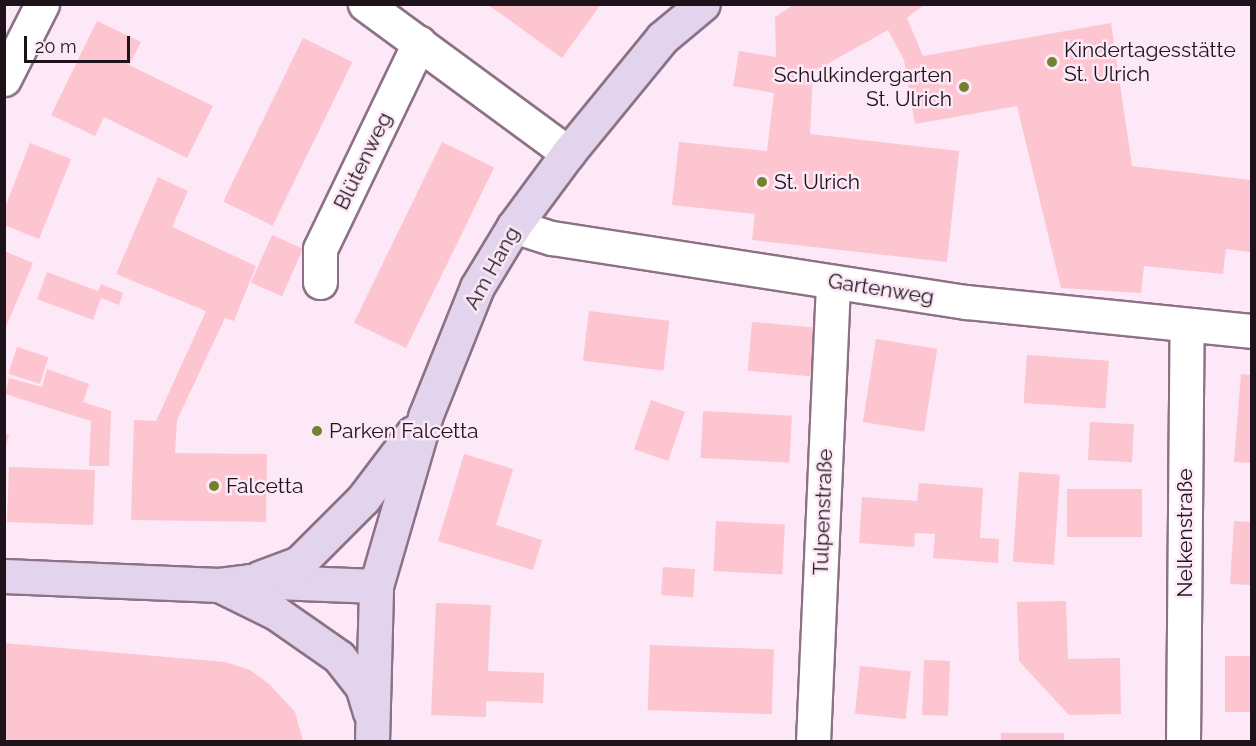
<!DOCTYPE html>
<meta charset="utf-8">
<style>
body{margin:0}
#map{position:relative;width:1256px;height:746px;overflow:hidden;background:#fce8f6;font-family:Raleway,sans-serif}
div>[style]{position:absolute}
.building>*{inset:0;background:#fcc5cf;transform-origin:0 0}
.roads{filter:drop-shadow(2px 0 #8d7185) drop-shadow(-2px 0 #8d7185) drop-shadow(0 2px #8d7185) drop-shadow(0 -2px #8d7185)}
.street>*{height:33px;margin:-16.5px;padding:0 16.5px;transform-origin:16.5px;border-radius:16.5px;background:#fff}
.secondary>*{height:33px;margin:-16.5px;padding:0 16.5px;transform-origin:16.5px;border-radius:16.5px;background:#e2d4ec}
.dots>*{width:16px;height:16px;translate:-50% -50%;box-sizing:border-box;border:3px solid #fce8f6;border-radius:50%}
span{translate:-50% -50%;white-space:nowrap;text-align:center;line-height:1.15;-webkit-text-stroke:5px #fce8f6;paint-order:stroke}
.poi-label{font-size:21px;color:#1e131a}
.left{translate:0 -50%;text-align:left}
.right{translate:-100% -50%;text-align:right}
.street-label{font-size:21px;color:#1e131a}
.frame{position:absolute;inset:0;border:6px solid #1e131a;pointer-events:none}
.scale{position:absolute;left:24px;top:36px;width:106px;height:27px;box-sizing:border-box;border:3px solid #1e131a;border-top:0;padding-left:8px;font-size:18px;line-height:21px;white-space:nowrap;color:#1e131a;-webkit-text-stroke:4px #fce8f6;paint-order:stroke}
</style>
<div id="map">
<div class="building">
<i style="clip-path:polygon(487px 4px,601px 4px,562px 58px)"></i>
<i style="clip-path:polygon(795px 4px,925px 4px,907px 18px,923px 56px,1111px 23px,1132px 166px,1251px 180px,1251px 252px,1226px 249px,1223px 274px,1144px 266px,1141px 293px,1061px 288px,1017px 106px,915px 124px,904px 60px,888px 30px,813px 72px,810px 134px,959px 151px,947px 262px,752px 240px,755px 214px,672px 205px,679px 142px,767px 151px,774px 93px,733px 86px,739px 51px,776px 57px,775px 17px)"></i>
<i style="clip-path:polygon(97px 21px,141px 42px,129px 65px,213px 106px,187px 158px,104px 117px,95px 136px,51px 115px)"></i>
<i style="left:303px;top:38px;width:55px;height:182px;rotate:26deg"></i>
<i style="left:442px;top:142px;width:58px;height:201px;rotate:26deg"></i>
<i style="clip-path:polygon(30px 143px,71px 159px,39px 239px,4px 225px,4px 210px)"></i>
<i style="clip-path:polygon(158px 177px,188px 191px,172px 227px,256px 266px,234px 321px,225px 318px,177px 420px,175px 453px,267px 454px,266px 522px,131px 520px,134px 420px,156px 421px,206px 311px,116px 274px)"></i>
<i style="left:272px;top:235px;width:34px;height:52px;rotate:24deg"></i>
<i style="clip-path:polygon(4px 251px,33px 263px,5px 329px,4px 329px)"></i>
<i style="clip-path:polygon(47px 272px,98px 291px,101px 284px,123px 293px,119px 305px,101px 298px,93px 320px,37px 299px)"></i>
<i style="left:589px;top:311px;width:81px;height:50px;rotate:7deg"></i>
<i style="left:752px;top:322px;width:63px;height:49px;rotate:5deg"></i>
<i style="left:876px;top:339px;width:62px;height:84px;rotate:9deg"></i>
<i style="left:17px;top:347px;width:33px;height:28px;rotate:18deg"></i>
<i style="left:1027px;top:355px;width:82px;height:48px;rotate:4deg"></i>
<i style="clip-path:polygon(47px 369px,89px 384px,83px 402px,111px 411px,109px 466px,89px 466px,91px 421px,5px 394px,9px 378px,42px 387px)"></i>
<i style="clip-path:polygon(1241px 374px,1251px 375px,1251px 463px,1234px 462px)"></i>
<i style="left:651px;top:400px;width:36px;height:52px;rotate:19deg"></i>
<i style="left:703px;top:411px;width:89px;height:47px;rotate:3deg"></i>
<i style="left:1090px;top:422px;width:44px;height:38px;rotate:3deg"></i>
<i style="clip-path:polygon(4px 433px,9px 435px,5px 448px,4px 447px)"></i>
<i style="clip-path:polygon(464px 454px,513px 469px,496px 525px,542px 540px,533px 570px,438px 541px)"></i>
<i style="left:9px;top:467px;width:86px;height:55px;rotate:2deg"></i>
<i style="left:1019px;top:472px;width:41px;height:90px;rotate:4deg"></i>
<i style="clip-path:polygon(919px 483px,983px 488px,980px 538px,999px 539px,998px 563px,933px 558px,935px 534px,915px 533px,914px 547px,859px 543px,862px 497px,917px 501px)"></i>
<i style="left:1067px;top:489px;width:75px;height:48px"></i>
<i style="left:716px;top:521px;width:69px;height:50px;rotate:3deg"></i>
<i style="clip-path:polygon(1234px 521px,1251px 522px,1251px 585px,1230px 584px)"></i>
<i style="left:663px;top:567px;width:32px;height:28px;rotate:4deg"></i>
<i style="clip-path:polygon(1066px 601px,1068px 659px,1120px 658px,1121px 714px,1069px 715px,1019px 661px,1017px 602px)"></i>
<i style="clip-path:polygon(436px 603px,491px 605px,488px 671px,544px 673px,543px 703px,486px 701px,486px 717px,431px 715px)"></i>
<i style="clip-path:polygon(4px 643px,225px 662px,250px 670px,269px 684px,295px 712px,303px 741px,4px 741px)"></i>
<i style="left:650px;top:645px;width:124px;height:65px;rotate:2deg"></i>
<i style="left:1225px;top:656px;width:26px;height:56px"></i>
<i style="left:924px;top:660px;width:26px;height:55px;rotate:2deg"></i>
<i style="left:860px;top:666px;width:51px;height:48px;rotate:6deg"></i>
<i style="left:1001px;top:733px;width:63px;height:8px"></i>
</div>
<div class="roads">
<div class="street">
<i style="left:365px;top:4px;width:252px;rotate:36.3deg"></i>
<i style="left:4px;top:79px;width:84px;rotate:-63.1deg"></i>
<i style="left:514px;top:226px;width:40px;rotate:18deg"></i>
<i style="left:552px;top:238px;width:420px;rotate:8.8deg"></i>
<i style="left:967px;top:302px;width:286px;rotate:5.8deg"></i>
<i style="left:320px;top:282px;width:33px;rotate:-90deg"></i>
<i style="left:320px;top:249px;width:229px;rotate:-64.3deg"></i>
<i style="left:813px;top:742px;width:460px;rotate:-87.5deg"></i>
<i style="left:1183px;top:742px;width:417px;rotate:-89.5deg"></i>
</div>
<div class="secondary">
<i style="left:4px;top:576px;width:215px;rotate:2.4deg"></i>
<i style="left:219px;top:585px;width:31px;rotate:-7deg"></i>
<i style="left:250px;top:581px;width:126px;rotate:2.3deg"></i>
<i style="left:259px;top:578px;width:43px;rotate:-20.6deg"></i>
<i style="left:299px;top:563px;width:91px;rotate:-45deg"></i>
<i style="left:363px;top:499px;width:83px;rotate:-52.9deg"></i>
<i style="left:219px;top:585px;width:64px;rotate:26.2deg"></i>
<i style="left:276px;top:613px;width:77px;rotate:34.9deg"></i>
<i style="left:339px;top:657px;width:37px;rotate:52deg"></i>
<i style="left:362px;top:686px;width:27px;rotate:73deg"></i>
<i style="left:372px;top:742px;width:156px;rotate:-88.5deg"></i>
<i style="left:376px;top:586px;width:176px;rotate:-73.8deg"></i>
<i style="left:425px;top:417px;width:140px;rotate:-68.2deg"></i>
<i style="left:477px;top:287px;width:71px;rotate:-58.8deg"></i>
<i style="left:514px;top:226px;width:91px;rotate:-53.5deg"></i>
<i style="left:568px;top:153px;width:149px;rotate:-50.7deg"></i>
<i style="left:662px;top:38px;width:53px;rotate:-39.7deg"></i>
</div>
</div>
<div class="dots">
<i style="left:1052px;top:62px;background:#748230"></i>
<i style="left:964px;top:87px;background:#748230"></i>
<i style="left:762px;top:182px;background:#748230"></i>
<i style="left:317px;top:431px;background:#748230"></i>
<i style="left:214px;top:486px;background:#748230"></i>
</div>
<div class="poi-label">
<span class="left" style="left:1064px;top:62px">Kindertagesstätte<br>St. Ulrich</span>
<span class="right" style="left:952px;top:87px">Schulkindergarten<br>St. Ulrich</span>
<span class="left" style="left:774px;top:182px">St. Ulrich</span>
<span class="left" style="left:329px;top:431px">Parken Falcetta</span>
<span class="left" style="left:226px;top:486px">Falcetta</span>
</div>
<div class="street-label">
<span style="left:363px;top:161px;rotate:-64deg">Blütenweg</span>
<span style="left:492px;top:268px;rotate:-61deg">Am Hang</span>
<span style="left:881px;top:289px;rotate:9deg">Gartenweg</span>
<span style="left:823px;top:512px;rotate:-88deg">Tulpenstraße</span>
<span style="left:1185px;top:533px;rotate:-90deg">Nelkenstraße</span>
</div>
<div class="frame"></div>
<div class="scale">20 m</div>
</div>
